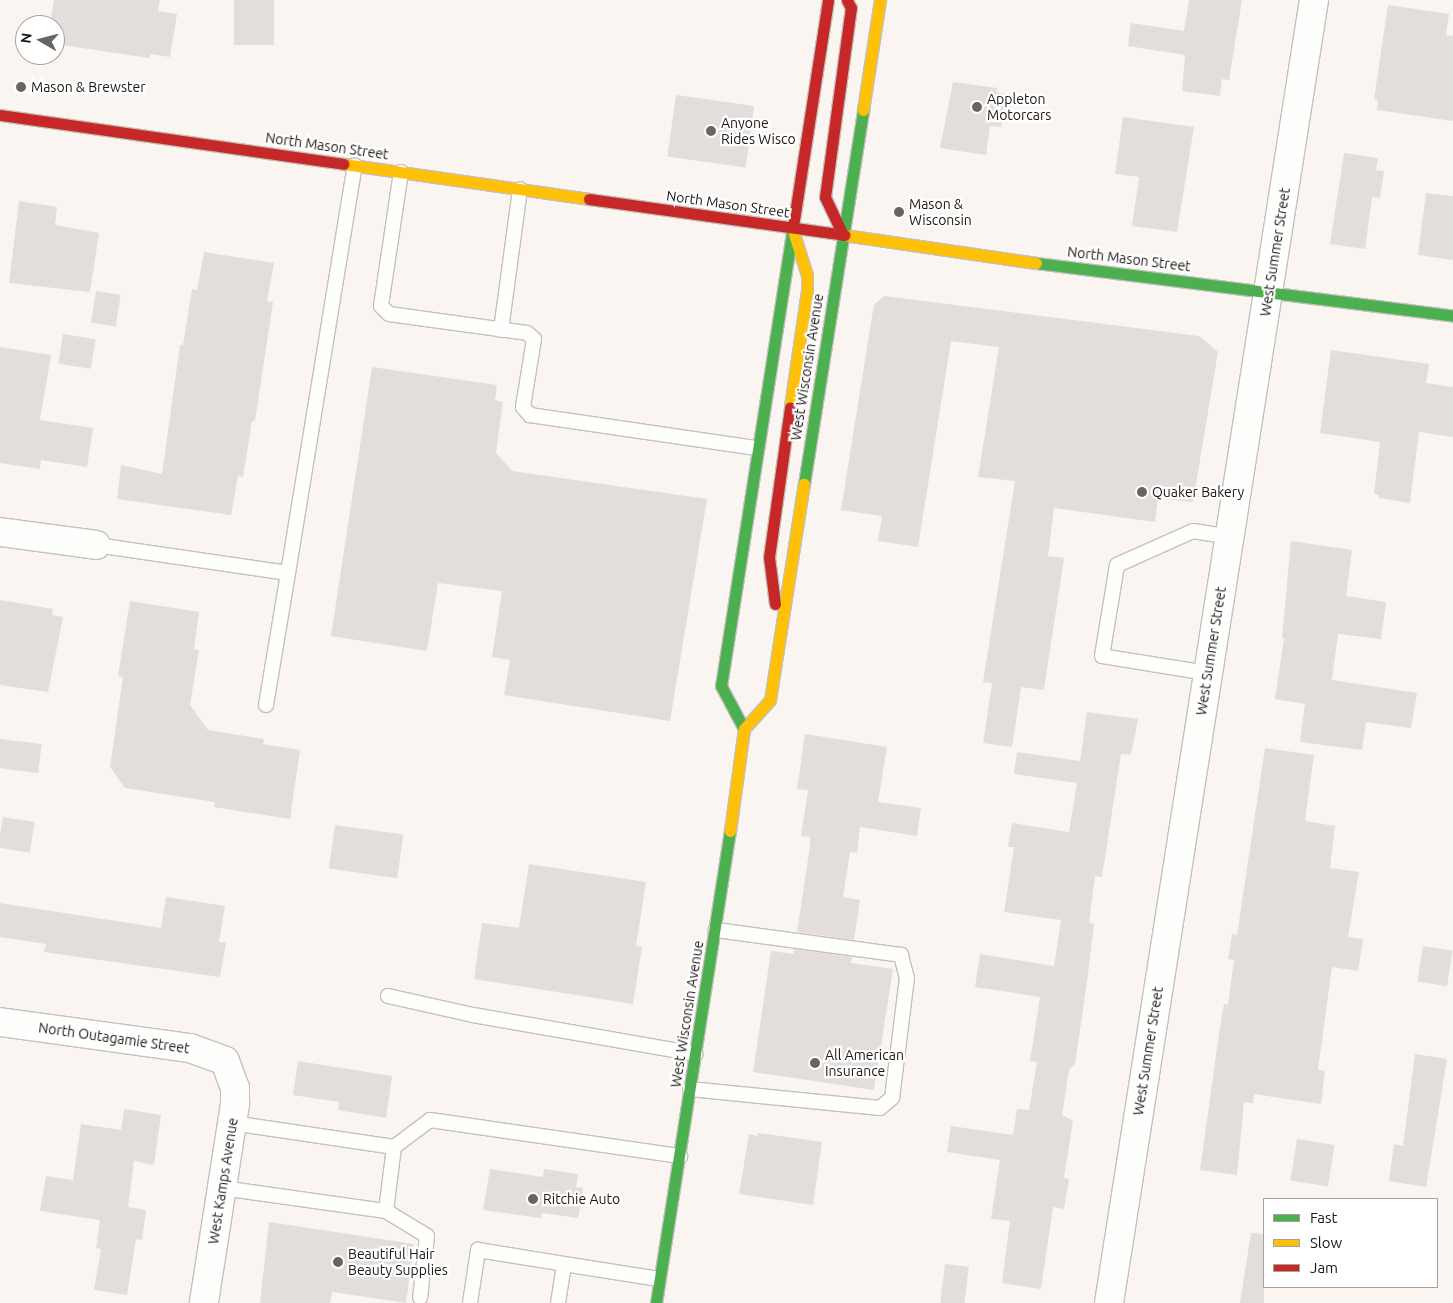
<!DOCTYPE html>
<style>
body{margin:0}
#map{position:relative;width:1453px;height:1303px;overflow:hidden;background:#faf5f0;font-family:Ubuntu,sans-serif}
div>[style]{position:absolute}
.building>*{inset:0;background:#e3dedb;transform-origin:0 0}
.roads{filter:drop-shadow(1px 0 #c4c1bd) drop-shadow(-1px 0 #c4c1bd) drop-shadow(0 1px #c4c1bd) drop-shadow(0 -1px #c4c1bd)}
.lane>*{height:14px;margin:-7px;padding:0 7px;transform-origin:7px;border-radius:7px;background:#fefefd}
.street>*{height:28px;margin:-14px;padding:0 14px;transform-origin:14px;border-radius:14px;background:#fefefd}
.fast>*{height:11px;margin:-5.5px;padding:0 5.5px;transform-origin:5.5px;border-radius:5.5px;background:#4caf50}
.slow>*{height:11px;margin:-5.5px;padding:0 5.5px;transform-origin:5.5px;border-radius:5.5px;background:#ffc107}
.jam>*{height:11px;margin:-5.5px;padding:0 5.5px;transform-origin:5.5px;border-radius:5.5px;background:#c62828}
.dots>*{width:14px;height:14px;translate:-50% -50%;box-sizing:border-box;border:2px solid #fff;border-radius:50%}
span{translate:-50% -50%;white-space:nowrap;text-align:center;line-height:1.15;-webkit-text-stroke:4.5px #fff;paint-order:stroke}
.poi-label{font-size:14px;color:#1a1714}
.left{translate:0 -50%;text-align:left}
.street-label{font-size:14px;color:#1a1714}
.legend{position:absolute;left:1263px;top:1198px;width:175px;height:90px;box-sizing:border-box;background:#fff;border:1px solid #a3a2a1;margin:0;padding:6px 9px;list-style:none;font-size:15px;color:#1a1714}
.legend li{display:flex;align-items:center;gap:10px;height:25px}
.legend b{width:25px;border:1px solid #a3a2a1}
.north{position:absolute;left:15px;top:15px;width:50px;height:50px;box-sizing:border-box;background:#fff;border:1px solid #a3a2a1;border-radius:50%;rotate:278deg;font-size:14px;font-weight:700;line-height:20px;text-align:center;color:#1a1714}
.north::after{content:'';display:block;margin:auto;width:18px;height:22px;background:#686561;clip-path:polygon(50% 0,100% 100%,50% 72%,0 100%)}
</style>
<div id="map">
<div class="building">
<i style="clip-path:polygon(54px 0,160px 0,158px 11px,177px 14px,170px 57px,150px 54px,149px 58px,55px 44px,55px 25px,50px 25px)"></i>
<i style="left:234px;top:0;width:40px;height:45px"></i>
<i style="clip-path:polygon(1189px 0,1242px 0,1229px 80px,1222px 79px,1220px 96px,1182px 91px,1185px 55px,1128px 46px,1131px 23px,1184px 31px)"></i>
<i style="clip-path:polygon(1388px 5px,1449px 14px,1446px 35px,1453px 36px,1453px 121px,1377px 110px,1378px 100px,1374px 99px)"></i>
<i style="clip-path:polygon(953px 82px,997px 88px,996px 92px,1006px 94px,1001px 127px,990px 126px,986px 155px,940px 148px)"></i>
<i style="left:676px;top:95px;width:79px;height:62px;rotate:8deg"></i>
<i style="clip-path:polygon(1123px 117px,1194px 127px,1177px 232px,1132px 226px,1139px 177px,1115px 174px)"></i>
<i style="clip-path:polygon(1344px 153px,1378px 158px,1376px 170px,1384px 171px,1380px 198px,1372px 197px,1365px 249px,1330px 244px)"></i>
<i style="clip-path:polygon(1426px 193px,1453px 196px,1453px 260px,1418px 255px)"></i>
<i style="clip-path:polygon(19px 201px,57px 207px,55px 225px,99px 233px,90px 292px,9px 283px)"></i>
<i style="clip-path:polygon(204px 252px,274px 263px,267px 301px,273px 302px,255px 421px,252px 421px,243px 477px,238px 476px,231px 515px,117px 499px,121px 465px,162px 474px,180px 345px,183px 345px,192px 289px,197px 290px)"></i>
<i style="left:96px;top:291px;width:25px;height:32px;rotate:9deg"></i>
<i style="clip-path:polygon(884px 296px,1199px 336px,1218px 352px,1193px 502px,1158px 498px,1155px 522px,1054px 508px,1048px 556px,1064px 558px,1044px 690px,1021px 687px,1012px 747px,983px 743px,992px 683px,983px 682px,1015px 481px,978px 477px,999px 347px,951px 341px,918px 547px,878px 541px,882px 516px,841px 510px,873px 310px,875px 304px)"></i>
<i style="left:63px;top:334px;width:33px;height:30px;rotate:9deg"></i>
<i style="clip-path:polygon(0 347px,51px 355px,40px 420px,93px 428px,87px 467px,41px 460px,40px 469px,0 463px)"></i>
<i style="clip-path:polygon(1331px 350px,1429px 364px,1426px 383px,1453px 387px,1453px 437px,1419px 432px,1410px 503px,1379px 498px,1379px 495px,1374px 494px,1380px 442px,1320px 433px)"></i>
<i style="clip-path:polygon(372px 367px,497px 385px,495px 400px,503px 402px,496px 453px,512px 471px,707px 499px,670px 721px,504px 695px,510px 660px,492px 657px,502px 591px,438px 583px,427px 651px,331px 636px)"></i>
<i style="clip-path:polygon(1291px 541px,1352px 550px,1346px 596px,1386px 602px,1381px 639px,1338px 634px,1332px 680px,1417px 693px,1411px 728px,1366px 722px,1362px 750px,1300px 742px,1305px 704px,1275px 699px,1284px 638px,1282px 638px)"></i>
<i style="clip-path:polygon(0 600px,53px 609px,52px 615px,63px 617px,48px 692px,0 685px)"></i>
<i style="clip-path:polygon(130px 601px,199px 612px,194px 649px,199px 650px,190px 705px,208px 730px,264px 739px,263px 744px,300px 750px,290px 819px,214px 807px,215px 802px,125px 788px,110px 767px,123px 677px,118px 676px)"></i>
<i style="clip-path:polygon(1087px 712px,1138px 719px,1131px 755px,1121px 754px,1102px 877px,1095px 876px,1089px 923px,1094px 924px,1087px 982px,1075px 1064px,1069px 1070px,1062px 1115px,1073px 1121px,1064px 1178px,1069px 1179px,1064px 1209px,1053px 1207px,1041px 1289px,1002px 1283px,1010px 1221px,991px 1219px,1000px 1160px,947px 1152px,951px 1126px,1013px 1135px,1017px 1109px,1029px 1110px,1037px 1062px,1030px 1061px,1040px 997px,975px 987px,980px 954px,1054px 966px,1061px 920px,1004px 912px,1014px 847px,1008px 847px,1012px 823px,1069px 832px,1077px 783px,1014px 774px,1017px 752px,1080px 761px)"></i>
<i style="clip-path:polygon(805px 734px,887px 747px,878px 802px,921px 808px,917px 836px,860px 827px,857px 853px,850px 852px,843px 897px,860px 900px,854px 940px,797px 932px,810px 846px,810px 837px,801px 836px,808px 790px,797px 789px)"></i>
<i style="left:0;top:739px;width:42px;height:29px;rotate:7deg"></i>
<i style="clip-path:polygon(1265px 748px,1314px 755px,1305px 821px,1335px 826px,1330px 868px,1359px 872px,1348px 937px,1363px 939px,1358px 971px,1332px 967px,1318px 1070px,1325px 1071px,1321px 1104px,1254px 1094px,1253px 1103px,1244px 1102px,1237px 1175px,1200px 1170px,1221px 1020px,1224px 1004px,1228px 1005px,1234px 960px,1228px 959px,1232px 934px,1237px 935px)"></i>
<i style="left:3px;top:817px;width:32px;height:31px;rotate:9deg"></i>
<i style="left:335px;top:825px;width:69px;height:44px;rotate:8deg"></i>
<i style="clip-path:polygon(529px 864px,646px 882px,636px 946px,642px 947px,633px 1004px,474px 979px,482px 923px,519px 928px)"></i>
<i style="clip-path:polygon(166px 897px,225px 906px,219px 942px,226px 943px,220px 977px,44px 952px,46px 944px,0 937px,0 903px,161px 928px)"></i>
<i style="left:1423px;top:946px;width:30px;height:36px;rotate:9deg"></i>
<i style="clip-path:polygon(794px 949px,852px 957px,851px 963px,893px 969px,874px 1090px,753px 1072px,771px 951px,794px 954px)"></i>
<i style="clip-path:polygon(1415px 1054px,1447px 1059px,1426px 1187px,1389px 1181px,1394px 1144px,1403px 1146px)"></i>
<i style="clip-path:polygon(298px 1061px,392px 1076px,386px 1118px,338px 1110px,339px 1102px,293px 1095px)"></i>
<i style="clip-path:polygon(124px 1109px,161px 1115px,154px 1165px,134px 1161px,128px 1207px,146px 1210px,142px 1240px,136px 1239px,127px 1295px,94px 1290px,101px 1249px,96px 1248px,100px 1220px,40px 1211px,46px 1176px,73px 1180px,81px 1124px,121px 1130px)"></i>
<i style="clip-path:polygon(758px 1133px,822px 1142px,813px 1205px,739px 1194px,749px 1134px,758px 1136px)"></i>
<i style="left:1297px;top:1139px;width:38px;height:42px;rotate:9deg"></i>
<i style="clip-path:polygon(490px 1169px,543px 1177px,544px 1169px,578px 1174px,576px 1187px,583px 1188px,578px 1218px,542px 1213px,541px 1218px,483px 1210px)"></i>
<i style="clip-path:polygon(269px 1222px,414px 1244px,406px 1303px,332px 1292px,330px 1303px,260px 1303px)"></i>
<i style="clip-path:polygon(1251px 1233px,1264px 1234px,1264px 1303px,1240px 1303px)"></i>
<i style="left:945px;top:1264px;width:24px;height:39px;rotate:7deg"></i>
</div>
<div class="roads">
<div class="lane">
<i style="left:401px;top:172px;width:135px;rotate:98.5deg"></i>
<i style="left:381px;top:306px;width:11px;rotate:45deg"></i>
<i style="left:389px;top:314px;width:139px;rotate:7.8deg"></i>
<i style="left:527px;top:333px;width:9px;rotate:41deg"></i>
<i style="left:534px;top:339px;width:69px;rotate:99.2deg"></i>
<i style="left:523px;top:407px;width:11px;rotate:49deg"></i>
<i style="left:530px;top:415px;width:229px;rotate:8.3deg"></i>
<i style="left:501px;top:330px;width:142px;rotate:-82.3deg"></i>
<i style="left:96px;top:545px;width:194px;rotate:8.3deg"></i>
<i style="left:288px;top:573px;width:413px;rotate:-80.7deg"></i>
<i style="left:1207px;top:673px;width:106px;rotate:-170.8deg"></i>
<i style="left:1102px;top:656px;width:92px;rotate:-80.6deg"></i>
<i style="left:1117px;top:565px;width:83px;rotate:-24.1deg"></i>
<i style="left:1193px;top:531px;width:37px;rotate:9deg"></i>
<i style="left:266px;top:705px;width:134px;rotate:-80.5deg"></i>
<i style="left:388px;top:996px;width:87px;rotate:12.6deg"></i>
<i style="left:473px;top:1015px;width:226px;rotate:9.9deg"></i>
<i style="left:690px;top:1089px;width:191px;rotate:5.7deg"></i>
<i style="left:880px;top:1108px;width:16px;rotate:-40deg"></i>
<i style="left:892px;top:1098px;width:121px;rotate:-82.9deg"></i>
<i style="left:907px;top:978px;width:24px;rotate:-105deg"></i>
<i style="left:901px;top:955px;width:187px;rotate:-172.3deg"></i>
<i style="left:232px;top:1123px;width:164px;rotate:8.4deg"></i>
<i style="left:394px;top:1147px;width:45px;rotate:-36.9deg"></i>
<i style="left:430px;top:1120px;width:253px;rotate:8.2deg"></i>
<i style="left:222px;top:1188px;width:166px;rotate:8deg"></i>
<i style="left:386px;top:1211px;width:64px;rotate:-82.9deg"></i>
<i style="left:386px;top:1211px;width:48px;rotate:31.4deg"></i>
<i style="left:427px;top:1236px;width:62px;rotate:96.4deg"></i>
<i style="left:470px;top:1303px;width:54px;rotate:-81.4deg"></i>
<i style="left:478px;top:1250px;width:87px;rotate:9.2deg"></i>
<i style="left:558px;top:1303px;width:39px;rotate:-81deg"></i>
<i style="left:564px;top:1264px;width:96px;rotate:9deg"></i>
</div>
<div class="street">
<i style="left:0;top:532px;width:97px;rotate:7.7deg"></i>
<i style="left:0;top:1022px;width:192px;rotate:7.8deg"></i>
<i style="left:190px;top:1048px;width:37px;rotate:20deg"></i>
<i style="left:225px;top:1061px;width:29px;rotate:70deg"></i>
<i style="left:235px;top:1088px;width:16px;rotate:90deg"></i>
<i style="left:235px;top:1104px;width:201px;rotate:98.9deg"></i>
<i style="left:1109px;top:1303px;width:1319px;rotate:-81.06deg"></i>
</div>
<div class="fast">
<i style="left:1036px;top:263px;width:420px;rotate:7.2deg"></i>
<i style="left:804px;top:484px;width:379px;rotate:-81deg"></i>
<i style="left:744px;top:729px;width:49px;rotate:-118.1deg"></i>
<i style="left:721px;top:686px;width:472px;rotate:-81.1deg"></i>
<i style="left:656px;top:1303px;width:478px;rotate:-81.1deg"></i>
</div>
<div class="slow">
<i style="left:863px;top:110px;width:111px;rotate:-81.2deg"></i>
<i style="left:344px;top:164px;width:247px;rotate:8.1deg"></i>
<i style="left:844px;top:235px;width:194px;rotate:8.3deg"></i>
<i style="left:790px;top:407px;width:117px;rotate:-81.7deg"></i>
<i style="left:807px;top:291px;width:16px;rotate:-90deg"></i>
<i style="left:807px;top:275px;width:43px;rotate:-107.6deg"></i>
<i style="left:730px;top:831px;width:103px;rotate:-82.2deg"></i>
<i style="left:744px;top:729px;width:39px;rotate:-48deg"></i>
<i style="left:770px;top:700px;width:219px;rotate:-81.1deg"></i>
</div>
<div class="jam">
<i style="left:0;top:115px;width:347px;rotate:8.1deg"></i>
<i style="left:589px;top:199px;width:258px;rotate:8deg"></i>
<i style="left:794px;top:220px;width:223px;rotate:-81.2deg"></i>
<i style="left:843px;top:235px;width:42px;rotate:-115.3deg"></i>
<i style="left:825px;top:197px;width:191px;rotate:-82.2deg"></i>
<i style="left:851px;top:8px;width:9px;rotate:-117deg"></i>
<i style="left:775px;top:604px;width:47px;rotate:-97.3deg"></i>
<i style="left:769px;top:557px;width:151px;rotate:-82deg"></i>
</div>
</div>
<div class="dots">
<i style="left:21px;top:87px;background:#686561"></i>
<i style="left:977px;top:107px;background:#686561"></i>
<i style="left:711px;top:131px;background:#686561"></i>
<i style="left:899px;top:212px;background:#686561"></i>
<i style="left:1142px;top:492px;background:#686561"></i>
<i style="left:815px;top:1063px;background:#686561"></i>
<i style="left:533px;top:1199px;background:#686561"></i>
<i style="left:338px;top:1262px;background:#686561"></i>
</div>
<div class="poi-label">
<span class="left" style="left:31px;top:87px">Mason &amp; Brewster</span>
<span class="left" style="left:987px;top:107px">Appleton<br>Motorcars</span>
<span class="left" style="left:721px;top:131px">Anyone<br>Rides Wisco</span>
<span class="left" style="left:909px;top:212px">Mason &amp;<br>Wisconsin</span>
<span class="left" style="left:1152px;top:492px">Quaker Bakery</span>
<span class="left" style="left:825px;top:1063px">All American<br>Insurance</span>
<span class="left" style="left:543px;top:1199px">Ritchie Auto</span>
<span class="left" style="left:348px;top:1262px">Beautiful Hair<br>Beauty Supplies</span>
</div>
<div class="street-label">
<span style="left:327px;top:146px;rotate:8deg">North Mason Street</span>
<span style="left:728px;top:204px;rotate:8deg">North Mason Street</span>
<span style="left:1275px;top:252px;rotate:-81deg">West Summer Street</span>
<span style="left:1129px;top:259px;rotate:7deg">North Mason Street</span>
<span style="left:807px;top:367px;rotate:-81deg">West Wisconsin Avenue</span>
<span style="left:1211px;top:651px;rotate:-81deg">West Summer Street</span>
<span style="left:687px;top:1014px;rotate:-81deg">West Wisconsin Avenue</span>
<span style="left:114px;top:1038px;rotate:8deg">North Outagamie Street</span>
<span style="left:1148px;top:1051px;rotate:-81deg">West Summer Street</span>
<span style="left:223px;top:1181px;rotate:-81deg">West Kamps Avenue</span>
</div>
<ul class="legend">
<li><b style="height:6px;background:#4caf50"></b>Fast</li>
<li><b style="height:6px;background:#ffc107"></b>Slow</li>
<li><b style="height:6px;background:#c62828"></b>Jam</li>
</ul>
<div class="north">N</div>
</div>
